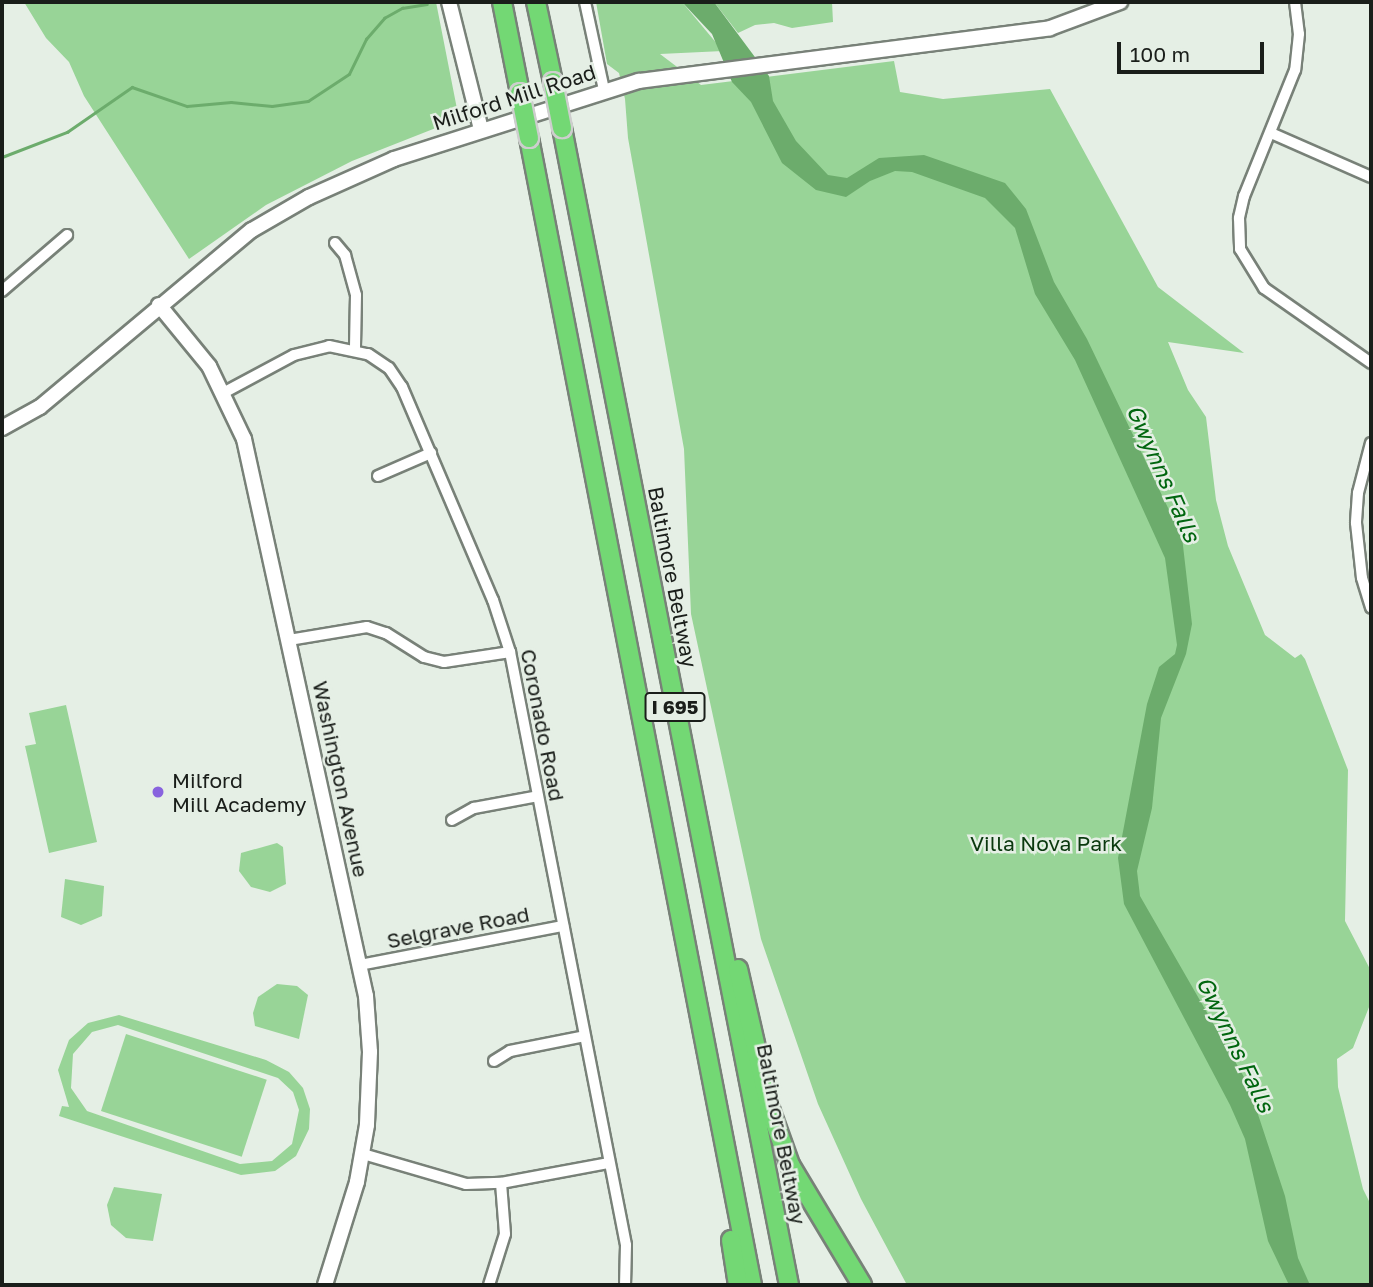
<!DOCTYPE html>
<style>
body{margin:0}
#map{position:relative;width:1373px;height:1287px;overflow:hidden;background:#e5efe5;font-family:"Golos Text",sans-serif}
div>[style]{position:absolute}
.green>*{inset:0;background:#98d497;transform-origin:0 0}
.water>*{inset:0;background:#6cac6c}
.stream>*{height:2.5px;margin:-1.25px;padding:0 1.25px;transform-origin:1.25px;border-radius:1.25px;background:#6cac6c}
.roads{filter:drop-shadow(2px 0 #788178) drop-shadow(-2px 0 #788178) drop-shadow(0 2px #788178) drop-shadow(0 -2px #788178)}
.minor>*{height:10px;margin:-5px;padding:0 5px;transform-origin:5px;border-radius:5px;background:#fff}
.secondary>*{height:14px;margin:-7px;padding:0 7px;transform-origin:7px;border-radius:7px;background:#fff}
.motorway>*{height:18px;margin:-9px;padding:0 9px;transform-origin:9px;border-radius:9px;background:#73d874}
.bridges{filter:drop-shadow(2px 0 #cdcecd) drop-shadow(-2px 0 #cdcecd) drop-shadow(0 2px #cdcecd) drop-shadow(0 -2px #cdcecd)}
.motorway-bridge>*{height:18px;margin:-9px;padding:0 9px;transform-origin:9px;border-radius:9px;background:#73d874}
.dots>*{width:19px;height:19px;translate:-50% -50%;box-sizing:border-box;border:4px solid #e5efe5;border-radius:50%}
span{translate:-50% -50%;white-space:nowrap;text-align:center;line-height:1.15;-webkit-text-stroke:5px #e5efe5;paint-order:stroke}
.shield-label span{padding:2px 5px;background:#e5efe5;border:2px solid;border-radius:5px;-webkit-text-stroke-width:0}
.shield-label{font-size:19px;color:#1a1e1a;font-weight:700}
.street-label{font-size:21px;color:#1a1e1a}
.poi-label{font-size:21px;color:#1a1e1a}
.left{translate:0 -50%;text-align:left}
.park-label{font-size:21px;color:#0a390e}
.water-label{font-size:23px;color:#00660f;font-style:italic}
.frame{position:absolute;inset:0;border:4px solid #1a1e1a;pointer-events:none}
.scale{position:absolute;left:1117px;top:42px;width:147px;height:32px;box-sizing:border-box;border:4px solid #1a1e1a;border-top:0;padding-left:9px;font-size:21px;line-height:24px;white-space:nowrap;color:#1a1e1a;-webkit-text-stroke:5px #e5efe5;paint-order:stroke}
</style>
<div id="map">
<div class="green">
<i style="clip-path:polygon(24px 2px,436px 2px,458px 114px,451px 122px,352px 161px,266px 205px,189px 259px,84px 96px,69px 62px,46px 38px)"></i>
<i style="clip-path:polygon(596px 2px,682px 2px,723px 51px,660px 54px,701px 85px,894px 61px,900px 92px,943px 99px,1050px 89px,1158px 287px,1244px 353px,1168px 342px,1188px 390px,1206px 417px,1216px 500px,1228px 546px,1265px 635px,1295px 658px,1301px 654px,1305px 659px,1348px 770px,1345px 921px,1371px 971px,1371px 1002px,1353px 1048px,1337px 1059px,1338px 1087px,1363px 1189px,1371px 1205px,1371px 1285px,907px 1285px,861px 1199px,818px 1104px,761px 939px,691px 614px,684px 449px,628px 138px,625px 99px,619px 73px,607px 64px)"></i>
<i style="clip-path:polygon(714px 2px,832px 2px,833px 22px,792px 28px,774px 23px,755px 25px,738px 33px)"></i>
<i style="clip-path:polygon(66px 705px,97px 842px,49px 853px,25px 746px,36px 744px,29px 713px)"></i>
<i style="clip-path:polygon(277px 843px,283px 847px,286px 884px,270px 892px,251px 887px,239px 871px,241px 853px)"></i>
<i style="clip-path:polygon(65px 879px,104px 886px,102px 916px,81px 925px,61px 917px)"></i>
<i style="clip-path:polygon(277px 984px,297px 986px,308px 995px,299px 1039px,255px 1026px,253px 1013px,258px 997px)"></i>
<i style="clip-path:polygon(evenodd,119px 1015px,266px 1060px,289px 1072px,303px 1088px,310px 1109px,309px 1129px,296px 1156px,275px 1171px,241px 1175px,59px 1116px,62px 1106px,69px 1107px,58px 1070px,69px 1040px,88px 1023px,119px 1015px,118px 1025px,278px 1078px,293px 1092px,299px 1110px,292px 1144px,272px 1161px,240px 1164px,87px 1111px,71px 1088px,73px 1054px,92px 1032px,118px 1025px)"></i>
<i style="left:126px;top:1034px;width:148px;height:81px;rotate:18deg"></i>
<i style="clip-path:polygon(114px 1187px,162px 1194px,153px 1241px,126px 1238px,111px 1225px,107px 1205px)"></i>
</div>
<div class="water">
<i style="clip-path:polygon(682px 2px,714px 2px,769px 76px,773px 101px,796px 141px,828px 175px,847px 178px,879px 158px,924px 155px,1005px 183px,1026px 209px,1054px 282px,1087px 339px,1182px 537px,1192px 624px,1186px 654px,1161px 718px,1152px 808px,1137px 871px,1140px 896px,1248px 1084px,1285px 1196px,1298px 1258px,1310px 1285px,1289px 1285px,1268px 1241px,1245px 1139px,1230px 1105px,1124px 904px,1118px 858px,1147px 704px,1159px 667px,1175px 654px,1177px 645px,1165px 558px,1075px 360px,1035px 294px,1015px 228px,985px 198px,912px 172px,895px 171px,870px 181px,846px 197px,816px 190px,782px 163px,751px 102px,732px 82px,712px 34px)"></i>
</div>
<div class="stream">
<i style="left:2px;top:157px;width:70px;rotate:-21deg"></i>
<i style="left:67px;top:132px;width:79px;rotate:-34.7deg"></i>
<i style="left:132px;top:87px;width:58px;rotate:19.1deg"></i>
<i style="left:187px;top:106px;width:44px;rotate:-5.2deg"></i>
<i style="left:231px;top:102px;width:41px;rotate:5.6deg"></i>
<i style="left:272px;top:106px;width:36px;rotate:-8deg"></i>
<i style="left:308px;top:101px;width:49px;rotate:-33.4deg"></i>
<i style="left:349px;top:74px;width:39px;rotate:-64deg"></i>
<i style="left:366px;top:39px;width:28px;rotate:-49deg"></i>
<i style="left:384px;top:18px;width:21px;rotate:-29deg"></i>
<i style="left:402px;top:8px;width:25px;rotate:-9deg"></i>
</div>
<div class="roads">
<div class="minor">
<i style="left:585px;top:2px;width:90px;rotate:77.8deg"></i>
<i style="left:1295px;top:2px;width:32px;rotate:83deg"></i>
<i style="left:1299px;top:34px;width:36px;rotate:96deg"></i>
<i style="left:1295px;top:70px;width:136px;rotate:112deg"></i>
<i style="left:1244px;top:196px;width:23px;rotate:103deg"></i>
<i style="left:1239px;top:218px;width:31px;rotate:88deg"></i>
<i style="left:1240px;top:249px;width:46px;rotate:58.4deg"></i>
<i style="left:1264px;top:288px;width:131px;rotate:35deg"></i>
<i style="left:1271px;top:133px;width:109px;rotate:23.7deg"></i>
<i style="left:335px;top:243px;width:16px;rotate:50deg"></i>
<i style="left:345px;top:255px;width:41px;rotate:74.6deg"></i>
<i style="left:356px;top:295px;width:54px;rotate:91.1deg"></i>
<i style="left:2px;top:291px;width:86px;rotate:-40.7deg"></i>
<i style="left:225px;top:392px;width:78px;rotate:-28.2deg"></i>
<i style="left:294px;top:355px;width:36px;rotate:-14deg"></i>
<i style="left:329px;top:346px;width:40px;rotate:12deg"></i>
<i style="left:368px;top:354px;width:25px;rotate:34deg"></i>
<i style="left:389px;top:368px;width:23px;rotate:56deg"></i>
<i style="left:402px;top:387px;width:232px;rotate:66.9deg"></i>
<i style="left:493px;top:600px;width:55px;rotate:71.9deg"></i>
<i style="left:510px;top:652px;width:604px;rotate:78.93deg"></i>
<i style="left:626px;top:1245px;width:40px;rotate:91.4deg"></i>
<i style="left:1371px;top:443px;width:52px;rotate:104.6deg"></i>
<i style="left:1358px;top:493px;width:30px;rotate:94deg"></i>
<i style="left:1356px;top:523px;width:55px;rotate:83.8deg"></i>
<i style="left:1362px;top:578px;width:31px;rotate:73deg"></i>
<i style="left:378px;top:476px;width:58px;rotate:-23.5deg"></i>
<i style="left:289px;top:640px;width:79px;rotate:-9.5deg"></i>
<i style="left:367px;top:627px;width:20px;rotate:18deg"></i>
<i style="left:386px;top:633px;width:45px;rotate:32.3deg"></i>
<i style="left:424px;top:657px;width:21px;rotate:14deg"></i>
<i style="left:444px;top:662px;width:67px;rotate:-8.6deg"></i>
<i style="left:452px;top:820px;width:25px;rotate:-29deg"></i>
<i style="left:474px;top:808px;width:65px;rotate:-10.6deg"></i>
<i style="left:360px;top:965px;width:207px;rotate:-10.9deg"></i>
<i style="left:494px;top:1061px;width:19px;rotate:-32deg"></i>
<i style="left:510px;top:1051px;width:76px;rotate:-11.3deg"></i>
<i style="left:363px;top:1154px;width:107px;rotate:16.2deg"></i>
<i style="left:466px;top:1184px;width:35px;rotate:-2deg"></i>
<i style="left:501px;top:1183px;width:110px;rotate:-10.5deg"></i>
<i style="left:489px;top:1285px;width:53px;rotate:-72.6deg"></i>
<i style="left:505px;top:1234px;width:51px;rotate:-94.5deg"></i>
</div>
<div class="secondary">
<i style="left:449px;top:2px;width:131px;rotate:75.9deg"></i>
<i style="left:159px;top:305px;width:79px;rotate:50.7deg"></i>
<i style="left:209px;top:366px;width:81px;rotate:64.4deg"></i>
<i style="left:244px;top:439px;width:570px;rotate:77.65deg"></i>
<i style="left:366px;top:996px;width:56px;rotate:85.9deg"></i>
<i style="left:370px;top:1052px;width:73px;rotate:92.4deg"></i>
<i style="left:367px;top:1125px;width:58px;rotate:100deg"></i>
<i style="left:357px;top:1182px;width:108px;rotate:107.3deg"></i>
<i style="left:2px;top:428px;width:43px;rotate:-28.9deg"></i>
<i style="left:40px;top:407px;width:276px;rotate:-39.9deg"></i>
<i style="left:252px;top:230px;width:66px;rotate:-30.1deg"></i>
<i style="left:309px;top:197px;width:93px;rotate:-24.1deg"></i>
<i style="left:394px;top:159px;width:257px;rotate:-17.7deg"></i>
<i style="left:639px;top:81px;width:414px;rotate:-7.3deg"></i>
<i style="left:1050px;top:28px;width:75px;rotate:-20.4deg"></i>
</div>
<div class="motorway">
<i style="left:502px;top:2px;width:93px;rotate:78.8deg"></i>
<i style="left:536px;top:2px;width:82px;rotate:78deg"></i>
<i style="left:562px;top:128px;width:1179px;rotate:78.9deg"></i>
<i style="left:529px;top:138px;width:1168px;rotate:79deg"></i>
<i style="left:738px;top:969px;width:144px;rotate:77.1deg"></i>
<i style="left:770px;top:1109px;width:59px;rotate:70.3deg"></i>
<i style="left:790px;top:1165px;width:140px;rotate:59deg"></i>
<i style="left:731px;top:1240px;width:46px;rotate:81.2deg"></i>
</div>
</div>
<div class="bridges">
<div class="motorway-bridge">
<i style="left:553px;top:82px;width:47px;rotate:78.9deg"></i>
<i style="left:520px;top:93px;width:46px;rotate:78.7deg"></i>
</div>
</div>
<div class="dots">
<i style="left:158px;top:792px;background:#8863de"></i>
</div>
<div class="shield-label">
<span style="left:675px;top:707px">I 695</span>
</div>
<div class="street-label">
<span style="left:514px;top:97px;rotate:-18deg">Milford Mill Road</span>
<span style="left:673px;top:577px;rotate:79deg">Baltimore Beltway</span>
<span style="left:543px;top:725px;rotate:79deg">Coronado Road</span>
<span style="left:341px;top:779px;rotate:78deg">Washington Avenue</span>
<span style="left:458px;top:927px;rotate:-11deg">Selgrave Road</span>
<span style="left:782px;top:1134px;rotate:79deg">Baltimore Beltway</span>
</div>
<div class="poi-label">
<span class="left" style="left:172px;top:792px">Milford<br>Mill Academy</span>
</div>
<div class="park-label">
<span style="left:1046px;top:843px">Villa Nova Park</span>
</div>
<div class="water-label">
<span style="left:1164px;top:473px;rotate:66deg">Gwynns Falls</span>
<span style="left:1236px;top:1044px;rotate:64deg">Gwynns Falls</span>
</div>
<div class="frame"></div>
<div class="scale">100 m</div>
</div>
